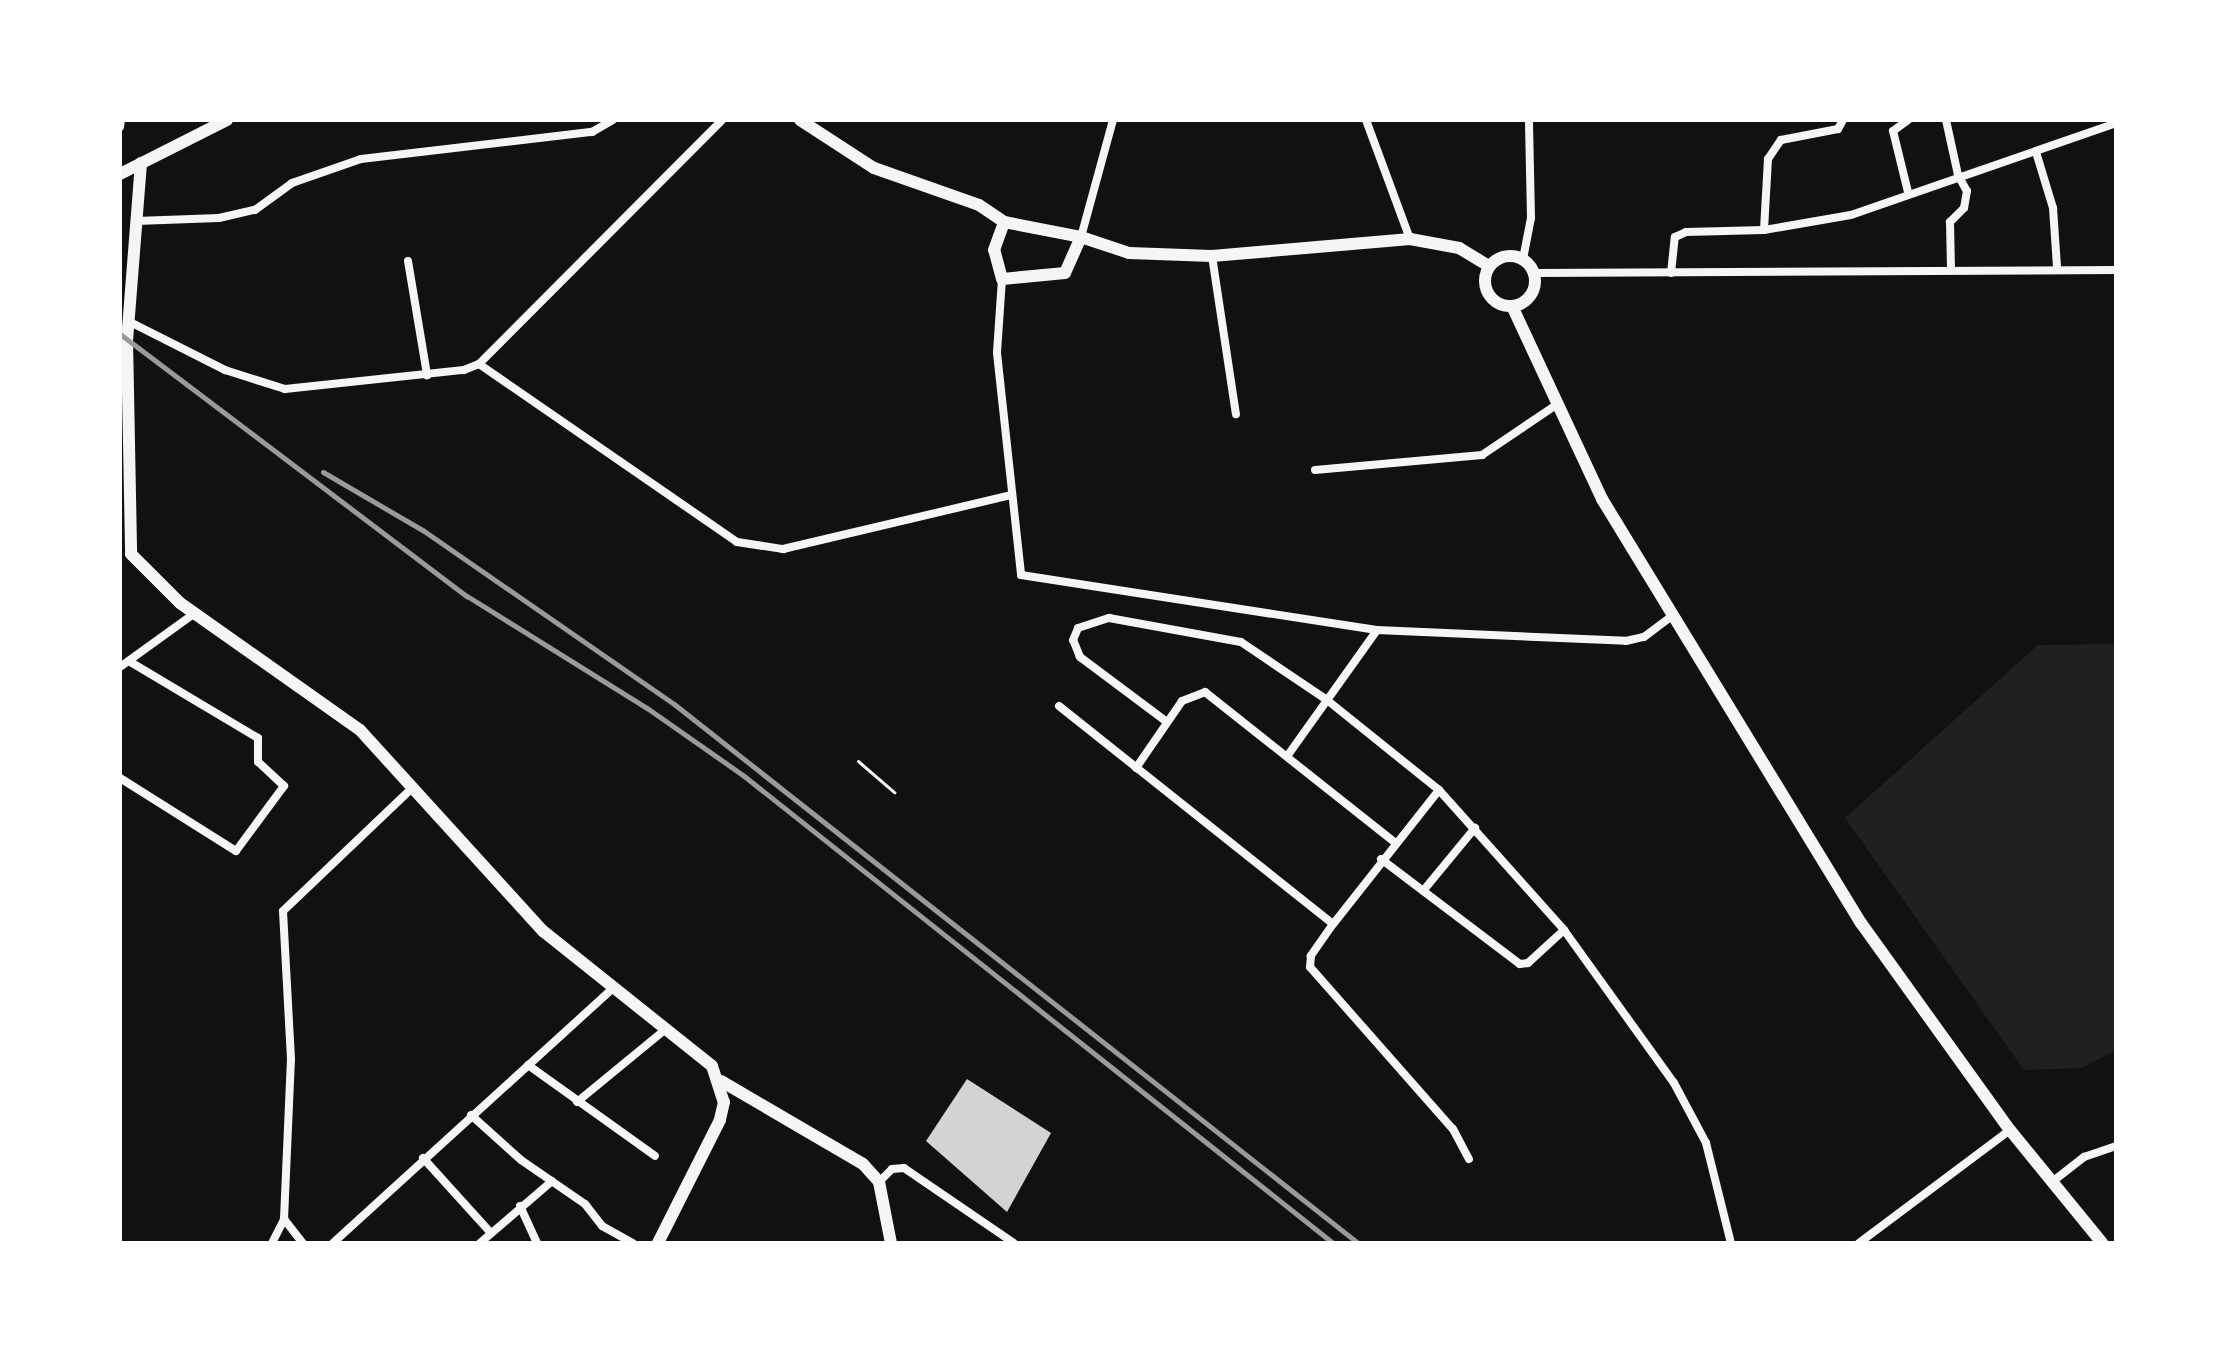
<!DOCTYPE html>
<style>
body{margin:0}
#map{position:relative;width:2236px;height:1363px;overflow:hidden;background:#111;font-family:Manrope,sans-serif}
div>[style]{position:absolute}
.green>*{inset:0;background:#202020}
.building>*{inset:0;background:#d3d3d3}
.path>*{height:3px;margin:-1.5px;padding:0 1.5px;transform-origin:1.5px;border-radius:1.5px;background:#f5f5f5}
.minor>*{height:8px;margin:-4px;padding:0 4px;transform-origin:4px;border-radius:4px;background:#f5f5f5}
.tertiary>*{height:12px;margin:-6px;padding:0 6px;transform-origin:6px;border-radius:6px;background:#f5f5f5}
.tertiary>.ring{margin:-6px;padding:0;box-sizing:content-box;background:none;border:12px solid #f5f5f5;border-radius:50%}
.rail>*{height:5px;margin:-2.5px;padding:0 2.5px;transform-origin:2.5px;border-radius:2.5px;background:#9a9a9a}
span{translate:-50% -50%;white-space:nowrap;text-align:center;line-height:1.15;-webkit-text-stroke:8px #fff;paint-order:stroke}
.frame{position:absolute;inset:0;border:122px solid #fff;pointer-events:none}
</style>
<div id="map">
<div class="green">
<i style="clip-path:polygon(2116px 644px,2116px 1050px,2082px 1068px,2024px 1070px,1845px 818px,2038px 645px)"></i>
</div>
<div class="building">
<i style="clip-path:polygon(967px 1079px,1051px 1133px,1007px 1212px,926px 1141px)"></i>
</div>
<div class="path">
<i style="left:858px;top:761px;width:48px;rotate:40.7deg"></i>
</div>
<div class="minor">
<i style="left:1366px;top:120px;width:127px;rotate:69.7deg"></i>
<i style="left:1946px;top:120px;width:56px;rotate:77.7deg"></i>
<i style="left:1958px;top:175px;width:18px;rotate:61deg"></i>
<i style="left:1967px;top:191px;width:17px;rotate:100deg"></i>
<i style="left:1964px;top:208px;width:20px;rotate:135deg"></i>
<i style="left:1950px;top:222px;width:48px;rotate:88.8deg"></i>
<i style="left:120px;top:127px;width:7px;rotate:-82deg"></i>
<i style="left:2036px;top:152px;width:59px;rotate:73.1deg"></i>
<i style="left:2053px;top:208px;width:59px;rotate:86.1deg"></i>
<i style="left:1908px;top:192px;width:63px;rotate:-103.8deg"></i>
<i style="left:1893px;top:131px;width:19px;rotate:-36deg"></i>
<i style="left:136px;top:221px;width:83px;rotate:-2.1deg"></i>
<i style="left:219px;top:218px;width:37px;rotate:-13deg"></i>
<i style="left:255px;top:210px;width:46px;rotate:-36.1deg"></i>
<i style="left:292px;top:183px;width:73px;rotate:-19.2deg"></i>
<i style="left:361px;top:159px;width:233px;rotate:-6.7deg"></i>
<i style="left:592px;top:132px;width:24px;rotate:-30deg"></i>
<i style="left:1764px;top:230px;width:71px;rotate:-86.8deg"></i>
<i style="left:1768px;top:159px;width:23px;rotate:-56deg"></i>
<i style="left:1781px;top:140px;width:58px;rotate:-10.9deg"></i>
<i style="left:1838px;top:129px;width:10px;rotate:-61deg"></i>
<i style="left:1081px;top:237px;width:121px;rotate:-74.7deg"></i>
<i style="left:1212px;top:256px;width:160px;rotate:81.4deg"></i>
<i style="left:1523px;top:259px;width:42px;rotate:-79deg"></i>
<i style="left:1531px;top:218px;width:98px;rotate:-91.2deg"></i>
<i style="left:408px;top:261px;width:116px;rotate:80.5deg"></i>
<i style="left:1536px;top:273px;width:580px;rotate:-0.3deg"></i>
<i style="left:1671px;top:273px;width:36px;rotate:-84deg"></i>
<i style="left:1675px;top:237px;width:12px;rotate:-24deg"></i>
<i style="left:1686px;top:232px;width:78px;rotate:-1.5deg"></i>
<i style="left:1764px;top:230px;width:88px;rotate:-9.8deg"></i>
<i style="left:1851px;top:215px;width:281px;rotate:-19.1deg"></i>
<i style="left:1002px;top:279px;width:74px;rotate:93.9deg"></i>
<i style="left:997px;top:353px;width:223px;rotate:83.8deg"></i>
<i style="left:1021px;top:575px;width:360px;rotate:8.8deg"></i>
<i style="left:1377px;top:630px;width:249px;rotate:2.5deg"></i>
<i style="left:1626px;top:641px;width:18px;rotate:-13deg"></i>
<i style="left:1644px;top:637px;width:36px;rotate:-37deg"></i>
<i style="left:128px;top:321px;width:109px;rotate:26.8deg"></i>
<i style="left:225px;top:370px;width:63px;rotate:17.6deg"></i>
<i style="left:285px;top:389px;width:180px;rotate:-6.1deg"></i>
<i style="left:464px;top:370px;width:16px;rotate:-22deg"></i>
<i style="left:479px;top:364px;width:344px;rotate:-45.1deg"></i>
<i style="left:479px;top:364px;width:313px;rotate:34.6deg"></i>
<i style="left:737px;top:542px;width:47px;rotate:8.7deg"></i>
<i style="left:783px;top:549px;width:235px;rotate:-13.3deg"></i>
<i style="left:1315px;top:470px;width:168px;rotate:-5.1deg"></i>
<i style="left:1482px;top:455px;width:89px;rotate:-34deg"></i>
<i style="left:120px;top:667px;width:92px;rotate:-35.8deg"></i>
<i style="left:1059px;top:706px;width:350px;rotate:38.5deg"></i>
<i style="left:1167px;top:722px;width:109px;rotate:-143.2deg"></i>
<i style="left:1080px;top:657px;width:18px;rotate:-112deg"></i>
<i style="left:1073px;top:640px;width:13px;rotate:-67deg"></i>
<i style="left:1078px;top:628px;width:33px;rotate:-18deg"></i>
<i style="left:1109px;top:618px;width:134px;rotate:10.3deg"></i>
<i style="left:1241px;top:642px;width:104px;rotate:34deg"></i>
<i style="left:1327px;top:700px;width:144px;rotate:38.8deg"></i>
<i style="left:1439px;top:790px;width:188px;rotate:48.2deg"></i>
<i style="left:1564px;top:930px;width:188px;rotate:54.3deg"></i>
<i style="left:1674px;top:1083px;width:68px;rotate:61.9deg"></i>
<i style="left:1706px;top:1143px;width:103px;rotate:76deg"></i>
<i style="left:1288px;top:755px;width:153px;rotate:-54.5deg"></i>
<i style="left:1136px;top:768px;width:81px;rotate:-55.5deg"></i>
<i style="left:1182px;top:701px;width:25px;rotate:-21deg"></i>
<i style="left:1205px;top:692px;width:241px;rotate:38.4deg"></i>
<i style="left:120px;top:778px;width:137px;rotate:32.2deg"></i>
<i style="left:236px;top:851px;width:81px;rotate:-53.6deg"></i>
<i style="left:284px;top:786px;width:35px;rotate:-137deg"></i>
<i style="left:258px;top:762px;width:24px;rotate:-90deg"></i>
<i style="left:258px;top:738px;width:150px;rotate:-149.2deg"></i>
<i style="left:1439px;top:790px;width:171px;rotate:128.3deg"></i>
<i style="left:1333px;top:924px;width:39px;rotate:125deg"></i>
<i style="left:1311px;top:956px;width:11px;rotate:95deg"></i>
<i style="left:1310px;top:967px;width:216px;rotate:48.6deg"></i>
<i style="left:1453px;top:1129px;width:34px;rotate:62deg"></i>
<i style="left:1381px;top:859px;width:174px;rotate:37.1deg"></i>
<i style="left:1520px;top:964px;width:8px;rotate:-7deg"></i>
<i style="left:1528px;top:963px;width:49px;rotate:-42.5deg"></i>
<i style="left:1423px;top:891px;width:82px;rotate:-50.5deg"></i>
<i style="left:528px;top:1065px;width:156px;rotate:35.6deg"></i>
<i style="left:577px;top:1102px;width:115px;rotate:-39.4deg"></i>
<i style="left:471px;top:1115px;width:67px;rotate:42deg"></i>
<i style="left:521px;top:1160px;width:78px;rotate:34.5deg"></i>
<i style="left:585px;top:1204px;width:28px;rotate:52deg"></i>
<i style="left:602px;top:1226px;width:35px;rotate:29deg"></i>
<i style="left:423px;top:1158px;width:101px;rotate:47.8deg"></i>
<i style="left:879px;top:1182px;width:18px;rotate:-45deg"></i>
<i style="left:892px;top:1169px;width:12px;rotate:-5deg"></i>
<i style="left:904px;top:1168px;width:133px;rotate:34.3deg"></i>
<i style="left:2052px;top:1182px;width:41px;rotate:-38deg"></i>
<i style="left:2084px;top:1157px;width:34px;rotate:-19deg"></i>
<i style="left:520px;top:1206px;width:41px;rotate:65.3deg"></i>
<i style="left:284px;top:1219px;width:31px;rotate:52deg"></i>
<i style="left:272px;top:1243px;width:27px;rotate:-63deg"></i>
<i style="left:284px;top:1219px;width:160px;rotate:-87.5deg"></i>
<i style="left:291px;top:1059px;width:148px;rotate:-93.1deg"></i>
<i style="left:283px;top:911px;width:178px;rotate:-43.6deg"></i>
<i style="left:333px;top:1243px;width:377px;rotate:-42.3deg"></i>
<i style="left:480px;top:1243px;width:95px;rotate:-40.7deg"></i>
<i style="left:1859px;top:1243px;width:189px;rotate:-36.8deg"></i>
</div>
<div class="tertiary">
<i style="left:800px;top:120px;width:88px;rotate:33deg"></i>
<i style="left:874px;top:168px;width:111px;rotate:19.4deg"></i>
<i style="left:979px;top:205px;width:30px;rotate:34deg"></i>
<i style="left:141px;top:163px;width:177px;rotate:94.5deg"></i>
<i style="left:127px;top:339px;width:215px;rotate:88.9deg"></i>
<i style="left:131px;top:554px;width:69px;rotate:45deg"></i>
<i style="left:180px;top:603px;width:220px;rotate:35.2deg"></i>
<i style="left:360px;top:730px;width:272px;rotate:47.7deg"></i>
<i style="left:543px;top:931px;width:216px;rotate:38.6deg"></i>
<i style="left:712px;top:1066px;width:38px;rotate:72deg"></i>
<i style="left:724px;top:1102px;width:18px;rotate:103deg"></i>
<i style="left:720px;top:1120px;width:138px;rotate:116.8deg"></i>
<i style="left:120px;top:174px;width:120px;rotate:-26.8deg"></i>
<i style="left:1004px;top:222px;width:78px;rotate:11deg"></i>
<i style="left:1081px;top:237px;width:39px;rotate:114deg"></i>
<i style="left:1065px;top:273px;width:63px;rotate:174.6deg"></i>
<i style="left:1002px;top:279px;width:30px;rotate:-105deg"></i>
<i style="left:994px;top:250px;width:30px;rotate:-70deg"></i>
<i style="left:1081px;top:237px;width:51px;rotate:18.4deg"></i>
<i style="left:1129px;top:253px;width:83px;rotate:2.1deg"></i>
<i style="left:1212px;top:256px;width:199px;rotate:-4.9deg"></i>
<i style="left:1410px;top:239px;width:50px;rotate:10.4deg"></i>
<i style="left:1459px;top:248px;width:35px;rotate:31deg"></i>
<i class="ring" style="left:1485px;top:256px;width:38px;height:38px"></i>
<i style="left:1512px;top:306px;width:213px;rotate:65deg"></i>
<i style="left:1602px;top:499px;width:497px;rotate:58.6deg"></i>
<i style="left:1861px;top:923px;width:255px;rotate:54.3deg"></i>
<i style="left:2010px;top:1130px;width:146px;rotate:50.8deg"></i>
<i style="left:721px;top:1081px;width:164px;rotate:30.3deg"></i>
<i style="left:863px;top:1164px;width:24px;rotate:48deg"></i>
<i style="left:879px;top:1182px;width:62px;rotate:78.9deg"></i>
</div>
<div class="rail">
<i style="left:120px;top:334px;width:435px;rotate:37.1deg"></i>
<i style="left:467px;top:596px;width:212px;rotate:31.9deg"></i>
<i style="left:647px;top:708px;width:118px;rotate:35deg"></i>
<i style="left:744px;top:776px;width:752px;rotate:38.41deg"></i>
<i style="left:323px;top:472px;width:117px;rotate:30.3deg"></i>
<i style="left:424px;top:531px;width:304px;rotate:34.7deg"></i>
<i style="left:674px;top:704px;width:871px;rotate:38.24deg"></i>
</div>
<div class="frame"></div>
</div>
